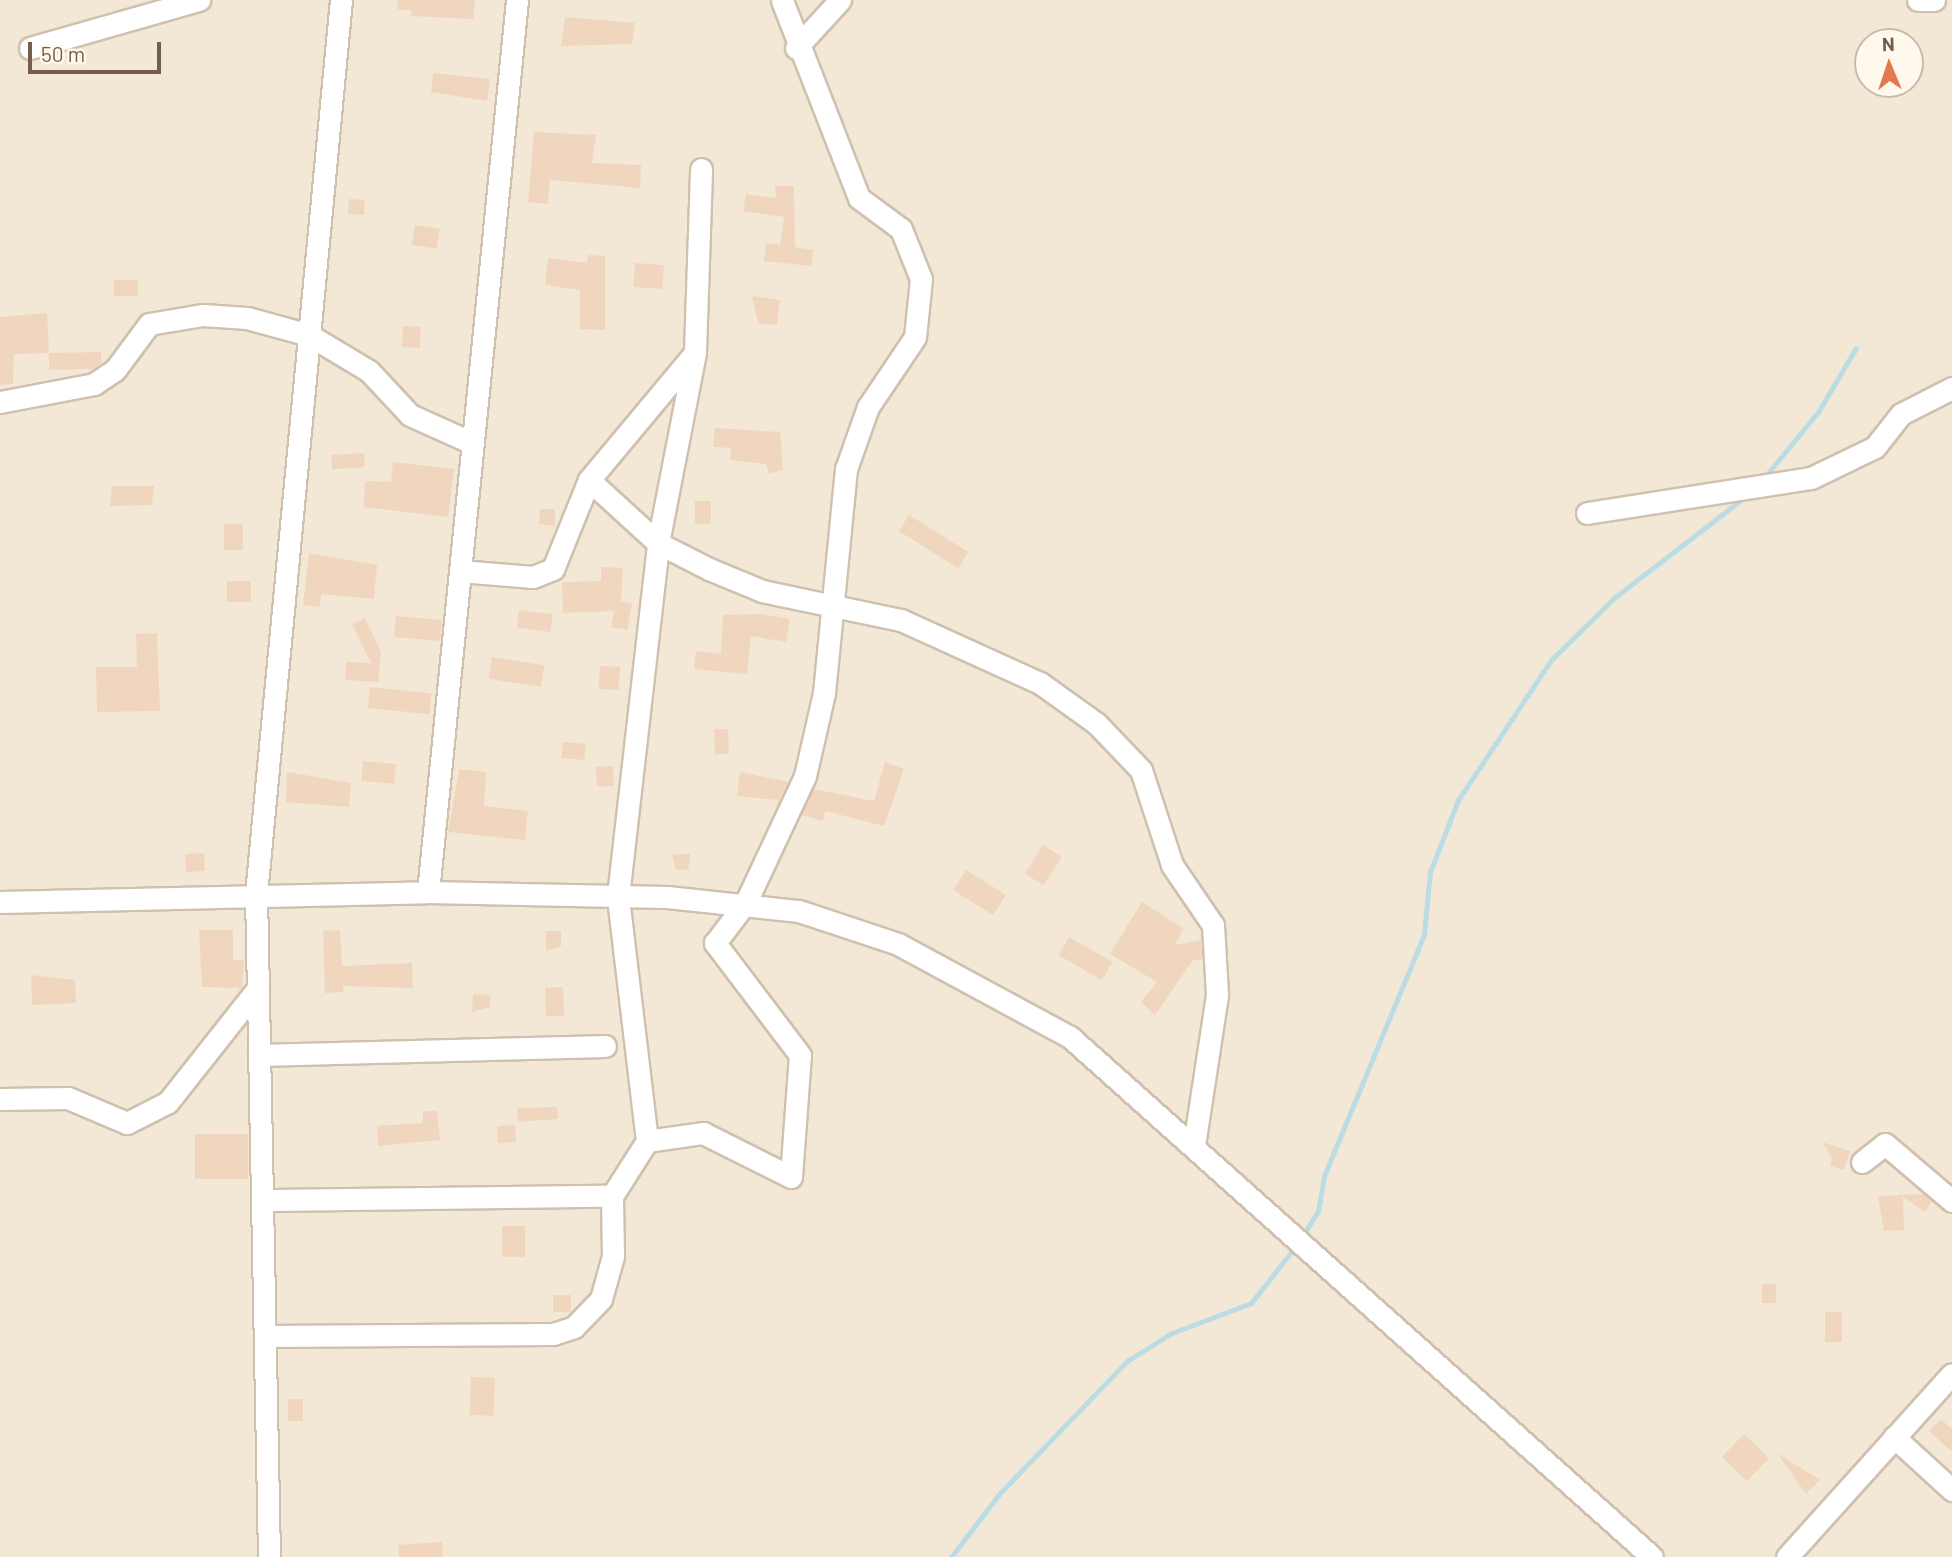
<!DOCTYPE html>
<style>
body{margin:0}
#map{position:relative;width:1952px;height:1557px;overflow:hidden;background:#fcf5e6;font-family:Barlow,sans-serif}
div>[style]{position:absolute}
.residential>*{inset:0;background:#f3e8d5}
.stream>*{height:5px;margin:-2.5px;padding:0 2.5px;transform-origin:2.5px;border-radius:2.5px;background:#bbdce5}
.building>*{inset:0;background:#f1d6bf;transform-origin:0 0}
.roads{filter:drop-shadow(2px 0 #cfc0af) drop-shadow(-2px 0 #cfc0af) drop-shadow(0 2px #cfc0af) drop-shadow(0 -2px #cfc0af)}
.minor>*{height:21px;margin:-10.5px;padding:0 10.5px;transform-origin:10.5px;border-radius:10.5px;background:#fff}
span{translate:-50% -50%;white-space:nowrap;text-align:center;line-height:1.15;-webkit-text-stroke:5px #fff9ed;paint-order:stroke}
.north{position:absolute;left:1854px;top:28px;width:70px;height:70px;box-sizing:border-box;background:#fff9ed;border:2px solid #c8bbac;border-radius:50%;rotate:358deg;font-size:19px;font-weight:700;line-height:28px;text-align:center;color:#755d4b}
.north::after{content:'';display:block;margin:auto;width:24px;height:32px;background:#e27a4f;clip-path:polygon(50% 0,100% 100%,50% 72%,0 100%)}
.scale{position:absolute;left:28px;top:42px;width:133px;height:32px;box-sizing:border-box;border:4px solid #755d4b;border-top:0;padding-left:9px;font-size:21px;line-height:24px;white-space:nowrap;color:#755d4b;-webkit-text-stroke:5px #fff9ed;paint-order:stroke}
</style>
<div id="map">
<div class="residential">
<i style="clip-path:polygon(evenodd,0 0,1952px 0,1952px 1557px,0 1557px,0 0,1868px 42px,1910px 42px,1910px 84px,1868px 84px,1868px 42px)"></i>
</div>
<div class="stream">
<i style="left:1763px;top:479px;width:87px;rotate:-50.6deg"></i>
<i style="left:1818px;top:412px;width:74px;rotate:-59.3deg"></i>
<i style="left:1302px;top:1236px;width:30px;rotate:-57deg"></i>
<i style="left:1318px;top:1211px;width:36px;rotate:-80deg"></i>
<i style="left:1324px;top:1176px;width:262px;rotate:-67.5deg"></i>
<i style="left:1424px;top:934px;width:62px;rotate:-84.5deg"></i>
<i style="left:1430px;top:872px;width:77px;rotate:-68.7deg"></i>
<i style="left:1458px;top:800px;width:168px;rotate:-56.4deg"></i>
<i style="left:1551px;top:660px;width:88px;rotate:-44.5deg"></i>
<i style="left:1614px;top:598px;width:167px;rotate:-37.7deg"></i>
<i style="left:951px;top:1557px;width:81px;rotate:-52.6deg"></i>
<i style="left:1000px;top:1493px;width:183px;rotate:-46.1deg"></i>
<i style="left:1127px;top:1361px;width:53px;rotate:-31.9deg"></i>
<i style="left:1172px;top:1333px;width:85px;rotate:-20.8deg"></i>
<i style="left:1251px;top:1303px;width:71px;rotate:-51.8deg"></i>
</div>
<div class="building">
<i style="clip-path:polygon(398px 0,475px 0,473px 19px,411px 16px,412px 11px,397px 9px)"></i>
<i style="clip-path:polygon(565px 17px,635px 23px,632px 44px,561px 46px)"></i>
<i style="clip-path:polygon(433px 73px,490px 79px,487px 101px,431px 92px)"></i>
<i style="clip-path:polygon(534px 132px,596px 135px,592px 163px,641px 165px,640px 188px,550px 180px,548px 204px,528px 202px)"></i>
<i style="clip-path:polygon(775px 186px,794px 186px,795px 247px,813px 250px,811px 266px,764px 261px,766px 243px,780px 245px,784px 217px,743px 211px,746px 194px,776px 198px)"></i>
<i style="left:349px;top:199px;width:16px;height:15px;rotate:4deg"></i>
<i style="left:415px;top:225px;width:25px;height:20px;rotate:9deg"></i>
<i style="clip-path:polygon(588px 255px,605px 256px,605px 330px,580px 329px,580px 290px,545px 285px,548px 258px,587px 263px)"></i>
<i style="left:635px;top:263px;width:29px;height:24px;rotate:4deg"></i>
<i style="left:138px;top:280px;width:16px;height:24px;rotate:90deg"></i>
<i style="clip-path:polygon(752px 296px,780px 300px,777px 325px,758px 323px)"></i>
<i style="clip-path:polygon(47px 313px,49px 353px,14px 354px,13px 384px,0 385px,0 317px)"></i>
<i style="left:403px;top:326px;width:18px;height:21px;rotate:3deg"></i>
<i style="clip-path:polygon(101px 352px,101px 363px,93px 369px,49px 370px,49px 353px)"></i>
<i style="clip-path:polygon(715px 428px,780px 432px,783px 470px,769px 474px,766px 464px,730px 460px,731px 448px,713px 447px)"></i>
<i style="left:364px;top:453px;width:14px;height:33px;rotate:86deg"></i>
<i style="clip-path:polygon(393px 462px,454px 469px,448px 517px,364px 507px,365px 481px,391px 482px)"></i>
<i style="clip-path:polygon(112px 486px,154px 486px,152px 505px,110px 506px)"></i>
<i style="left:695px;top:501px;width:16px;height:23px"></i>
<i style="clip-path:polygon(540px 509px,555px 509px,555px 526px,539px 524px)"></i>
<i style="left:909px;top:515px;width:70px;height:19px;rotate:32deg"></i>
<i style="left:224px;top:524px;width:19px;height:26px"></i>
<i style="clip-path:polygon(309px 553px,377px 565px,374px 599px,321px 594px,320px 607px,303px 605px)"></i>
<i style="clip-path:polygon(601px 567px,623px 568px,621px 602px,632px 603px,627px 630px,611px 627px,614px 611px,563px 613px,562px 582px,601px 581px)"></i>
<i style="left:227px;top:581px;width:24px;height:21px"></i>
<i style="left:519px;top:610px;width:34px;height:18px;rotate:7deg"></i>
<i style="clip-path:polygon(761px 614px,790px 619px,786px 642px,751px 636px,747px 674px,694px 669px,696px 651px,721px 654px,723px 615px)"></i>
<i style="left:396px;top:616px;width:46px;height:21px;rotate:5deg"></i>
<i style="clip-path:polygon(365px 618px,381px 652px,378px 682px,345px 680px,346px 662px,371px 663px,352px 624px)"></i>
<i style="clip-path:polygon(157px 633px,160px 711px,97px 712px,96px 667px,137px 667px,136px 634px)"></i>
<i style="left:492px;top:657px;width:53px;height:22px;rotate:9deg"></i>
<i style="left:600px;top:666px;width:20px;height:23px;rotate:3deg"></i>
<i style="left:370px;top:687px;width:62px;height:21px;rotate:6deg"></i>
<i style="left:728px;top:729px;width:25px;height:14px;rotate:88deg"></i>
<i style="left:563px;top:742px;width:23px;height:16px;rotate:5deg"></i>
<i style="left:363px;top:761px;width:33px;height:20px;rotate:5deg"></i>
<i style="clip-path:polygon(885px 762px,904px 769px,884px 826px,825px 811px,823px 821px,801px 815px,813px 789px,874px 801px)"></i>
<i style="left:613px;top:766px;width:20px;height:17px;rotate:87deg"></i>
<i style="clip-path:polygon(459px 769px,486px 772px,484px 806px,528px 811px,525px 840px,448px 832px)"></i>
<i style="clip-path:polygon(287px 772px,351px 783px,349px 807px,286px 802px)"></i>
<i style="clip-path:polygon(740px 772px,788px 782px,776px 807px,778px 800px,737px 796px)"></i>
<i style="left:1043px;top:845px;width:22px;height:34px;rotate:32deg"></i>
<i style="left:204px;top:853px;width:18px;height:19px;rotate:87deg"></i>
<i style="clip-path:polygon(691px 853px,688px 870px,676px 869px,672px 855px)"></i>
<i style="left:966px;top:870px;width:47px;height:24px;rotate:32deg"></i>
<i style="clip-path:polygon(1142px 902px,1184px 929px,1174px 945px,1201px 940px,1202px 960px,1193px 960px,1155px 1015px,1141px 1002px,1157px 982px,1110px 954px)"></i>
<i style="clip-path:polygon(199px 930px,233px 930px,233px 960px,244px 960px,242px 988px,202px 987px)"></i>
<i style="clip-path:polygon(340px 930px,342px 966px,412px 963px,413px 988px,343px 986px,343px 992px,325px 993px,323px 931px)"></i>
<i style="clip-path:polygon(546px 931px,561px 931px,561px 946px,546px 951px)"></i>
<i style="left:1069px;top:937px;width:50px;height:21px;rotate:30deg"></i>
<i style="clip-path:polygon(31px 975px,75px 980px,76px 1003px,32px 1005px)"></i>
<i style="left:563px;top:987px;width:29px;height:18px;rotate:88deg"></i>
<i style="clip-path:polygon(473px 994px,490px 995px,490px 1007px,472px 1012px)"></i>
<i style="clip-path:polygon(557px 1107px,558px 1119px,518px 1122px,517px 1108px)"></i>
<i style="clip-path:polygon(423px 1111px,437px 1111px,440px 1140px,378px 1146px,377px 1126px,423px 1123px)"></i>
<i style="left:515px;top:1125px;width:17px;height:18px;rotate:87deg"></i>
<i style="left:248px;top:1134px;width:45px;height:53px;rotate:90deg"></i>
<i style="clip-path:polygon(1822px 1142px,1850px 1151px,1844px 1170px,1830px 1166px,1832px 1157px)"></i>
<i style="clip-path:polygon(1924px 1194px,1932px 1201px,1925px 1212px,1903px 1197px,1904px 1230px,1884px 1231px,1878px 1196px)"></i>
<i style="left:502px;top:1226px;width:23px;height:31px"></i>
<i style="left:1762px;top:1284px;width:14px;height:19px"></i>
<i style="left:553px;top:1295px;width:18px;height:17px"></i>
<i style="left:1825px;top:1312px;width:17px;height:30px"></i>
<i style="left:471px;top:1377px;width:24px;height:38px;rotate:2deg"></i>
<i style="left:288px;top:1399px;width:15px;height:22px"></i>
<i style="clip-path:polygon(1941px 1419px,1952px 1429px,1952px 1452px,1929px 1431px)"></i>
<i style="left:1744px;top:1434px;width:35px;height:32px;rotate:44deg"></i>
<i style="clip-path:polygon(1777px 1453px,1820px 1480px,1806px 1494px)"></i>
<i style="left:442px;top:1542px;width:15px;height:44px;rotate:86deg"></i>
</div>
<div class="roads">
<div class="minor">
<i style="left:1918px;top:0;width:16px"></i>
<i style="left:30px;top:48px;width:176px;rotate:-15.9deg"></i>
<i style="left:796px;top:48px;width:65px;rotate:-47.5deg"></i>
<i style="left:0;top:402px;width:96px;rotate:-10.8deg"></i>
<i style="left:94px;top:384px;width:25px;rotate:-34deg"></i>
<i style="left:115px;top:370px;width:57px;rotate:-53.5deg"></i>
<i style="left:149px;top:324px;width:55px;rotate:-9.5deg"></i>
<i style="left:203px;top:315px;width:44px;rotate:3.9deg"></i>
<i style="left:247px;top:318px;width:64px;rotate:15.3deg"></i>
<i style="left:309px;top:335px;width:70px;rotate:31deg"></i>
<i style="left:369px;top:371px;width:60px;rotate:47deg"></i>
<i style="left:410px;top:415px;width:68px;rotate:24.3deg"></i>
<i style="left:589px;top:480px;width:93px;rotate:42.4deg"></i>
<i style="left:658px;top:543px;width:57px;rotate:27deg"></i>
<i style="left:709px;top:569px;width:57px;rotate:22.5deg"></i>
<i style="left:762px;top:591px;width:142px;rotate:11.8deg"></i>
<i style="left:901px;top:620px;width:153px;rotate:24.4deg"></i>
<i style="left:1040px;top:683px;width:70px;rotate:35.7deg"></i>
<i style="left:1097px;top:724px;width:64px;rotate:46.3deg"></i>
<i style="left:1141px;top:770px;width:100px;rotate:71.9deg"></i>
<i style="left:1172px;top:865px;width:73px;rotate:55.7deg"></i>
<i style="left:1213px;top:925px;width:70px;rotate:86.7deg"></i>
<i style="left:1217px;top:995px;width:153px;rotate:98.7deg"></i>
<i style="left:1587px;top:513px;width:227px;rotate:-8.9deg"></i>
<i style="left:1811px;top:478px;width:71px;rotate:-25.8deg"></i>
<i style="left:1875px;top:447px;width:42px;rotate:-51.8deg"></i>
<i style="left:1901px;top:414px;width:57px;rotate:-27deg"></i>
<i style="left:460px;top:571px;width:73px;rotate:4.7deg"></i>
<i style="left:533px;top:577px;width:22px;rotate:-22deg"></i>
<i style="left:553px;top:569px;width:96px;rotate:-68deg"></i>
<i style="left:589px;top:480px;width:164px;rotate:-50.2deg"></i>
<i style="left:428px;top:892px;width:896px;rotate:-84.3deg"></i>
<i style="left:0;top:902px;width:428px;rotate:-1.3deg"></i>
<i style="left:428px;top:892px;width:239px;rotate:1.2deg"></i>
<i style="left:667px;top:897px;width:133px;rotate:6.1deg"></i>
<i style="left:799px;top:911px;width:104px;rotate:18.4deg"></i>
<i style="left:898px;top:944px;width:196px;rotate:28.4deg"></i>
<i style="left:1070px;top:1037px;width:780px;rotate:41.78deg"></i>
<i style="left:259px;top:1055px;width:346px;rotate:-1.5deg"></i>
<i style="left:0;top:1099px;width:68px;rotate:-0.8deg"></i>
<i style="left:68px;top:1098px;width:64px;rotate:23deg"></i>
<i style="left:127px;top:1123px;width:46px;rotate:-27.1deg"></i>
<i style="left:168px;top:1102px;width:145px;rotate:-51.7deg"></i>
<i style="left:647px;top:1141px;width:57px;rotate:-8.1deg"></i>
<i style="left:703px;top:1133px;width:98px;rotate:26.6deg"></i>
<i style="left:791px;top:1177px;width:122px;rotate:-85.8deg"></i>
<i style="left:800px;top:1055px;width:141px;rotate:-127.2deg"></i>
<i style="left:715px;top:943px;width:51px;rotate:-52.9deg"></i>
<i style="left:746px;top:902px;width:139px;rotate:-64.9deg"></i>
<i style="left:805px;top:776px;width:85px;rotate:-77.1deg"></i>
<i style="left:824px;top:693px;width:225px;rotate:-84.4deg"></i>
<i style="left:846px;top:469px;width:66px;rotate:-70.5deg"></i>
<i style="left:868px;top:407px;width:84px;rotate:-56.1deg"></i>
<i style="left:915px;top:337px;width:58px;rotate:-84.1deg"></i>
<i style="left:921px;top:279px;width:54px;rotate:-111.8deg"></i>
<i style="left:901px;top:229px;width:52px;rotate:-143.6deg"></i>
<i style="left:859px;top:198px;width:212px;rotate:-111.3deg"></i>
<i style="left:1862px;top:1162px;width:29px;rotate:-38deg"></i>
<i style="left:1885px;top:1144px;width:88px;rotate:40.4deg"></i>
<i style="left:262px;top:1200px;width:350px;rotate:-0.7deg"></i>
<i style="left:265px;top:1336px;width:288px;rotate:-0.4deg"></i>
<i style="left:553px;top:1334px;width:22px;rotate:-18deg"></i>
<i style="left:574px;top:1327px;width:39px;rotate:-46deg"></i>
<i style="left:601px;top:1299px;width:45px;rotate:-74.4deg"></i>
<i style="left:613px;top:1256px;width:60px;rotate:-91deg"></i>
<i style="left:612px;top:1196px;width:65px;rotate:-57.5deg"></i>
<i style="left:647px;top:1141px;width:247px;rotate:-96.8deg"></i>
<i style="left:618px;top:896px;width:355px;rotate:-83.5deg"></i>
<i style="left:658px;top:543px;width:195px;rotate:-79deg"></i>
<i style="left:695px;top:352px;width:183px;rotate:-88.1deg"></i>
<i style="left:1894px;top:1437px;width:79px;rotate:42.4deg"></i>
<i style="left:269px;top:1557px;width:663px;rotate:-91.12deg"></i>
<i style="left:256px;top:894px;width:898px;rotate:-84.57deg"></i>
<i style="left:1787px;top:1557px;width:246px;rotate:-48deg"></i>
</div>
</div>
<div class="north">N</div>
<div class="scale">50 m</div>
</div>
